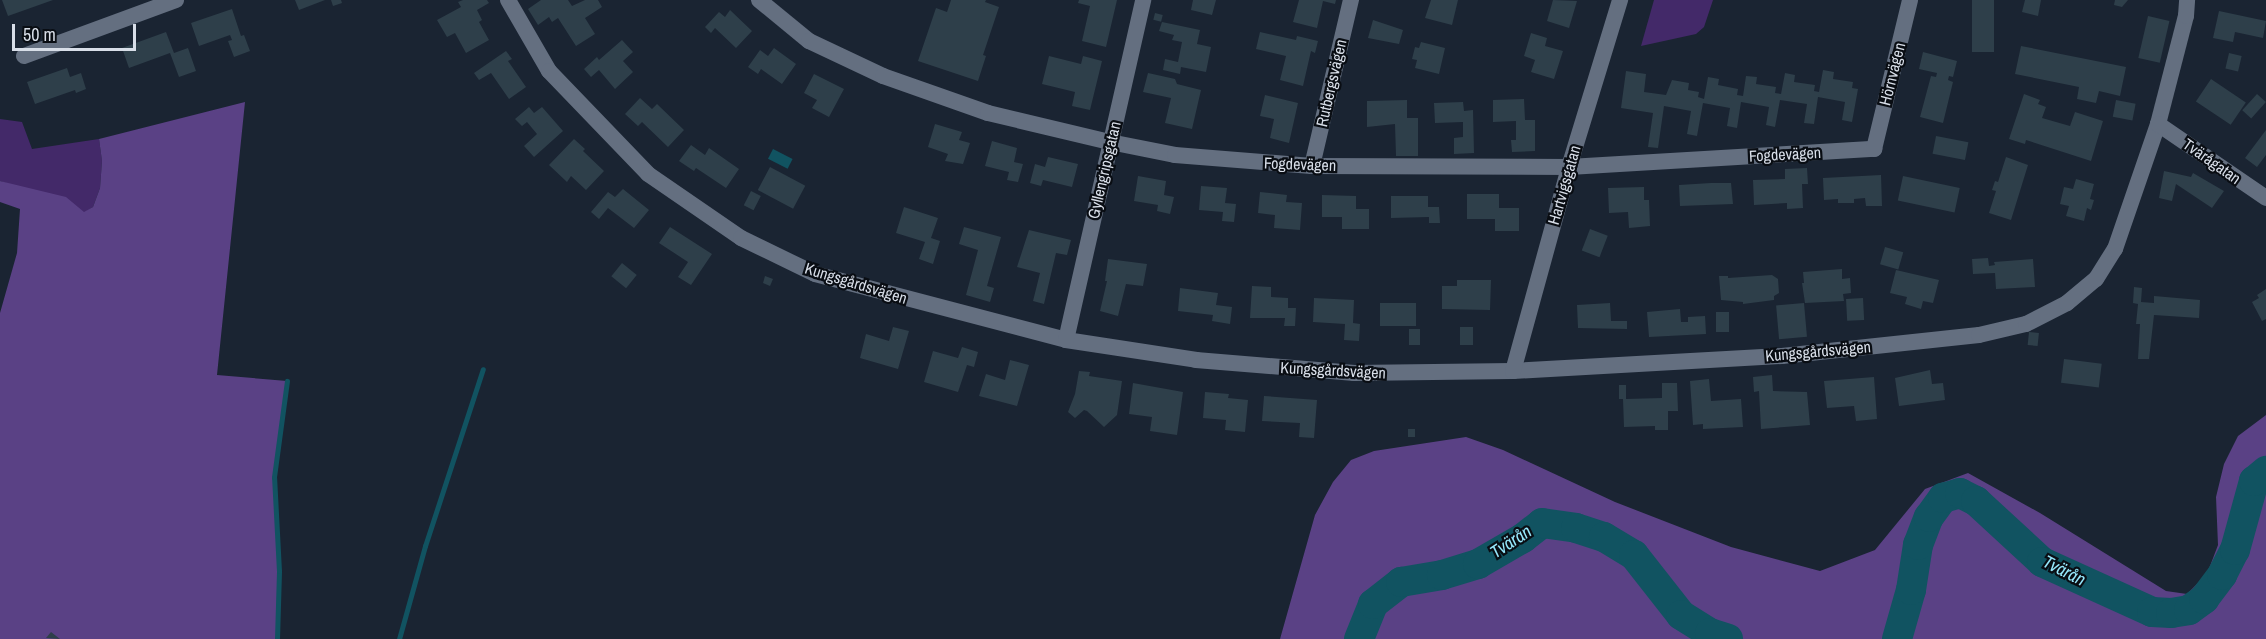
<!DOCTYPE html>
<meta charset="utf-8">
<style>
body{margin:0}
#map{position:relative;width:2266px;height:639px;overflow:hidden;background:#1a2432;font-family:"Archivo Narrow",sans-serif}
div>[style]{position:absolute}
.green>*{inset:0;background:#432969}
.forest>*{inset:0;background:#5a4185}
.water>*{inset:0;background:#115361;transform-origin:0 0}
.stream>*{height:5px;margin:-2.5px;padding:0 2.5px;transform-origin:2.5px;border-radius:2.5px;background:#115361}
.river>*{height:30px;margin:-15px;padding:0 15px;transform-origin:15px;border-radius:15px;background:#115361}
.building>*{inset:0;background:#2e3f4a;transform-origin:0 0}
.street>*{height:16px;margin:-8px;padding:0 8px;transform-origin:8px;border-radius:8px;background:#646f80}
span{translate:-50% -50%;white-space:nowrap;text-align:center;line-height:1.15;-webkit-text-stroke:4.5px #090d13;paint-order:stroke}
.street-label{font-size:16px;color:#d8dee8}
.water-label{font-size:18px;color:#96e8fc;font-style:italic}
.scale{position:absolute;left:12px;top:24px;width:124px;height:27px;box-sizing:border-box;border:3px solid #d8dee8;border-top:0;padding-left:8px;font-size:18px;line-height:21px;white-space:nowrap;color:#d8dee8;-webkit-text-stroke:4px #090d13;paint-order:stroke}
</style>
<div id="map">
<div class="green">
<i style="clip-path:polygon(1654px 0,1713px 0,1704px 27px,1696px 34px,1641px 46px)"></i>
<i style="clip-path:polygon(0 119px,22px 122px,32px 149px,99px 139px,102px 161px,100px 188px,93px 207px,84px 213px,75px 206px,0 181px)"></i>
</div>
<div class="forest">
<i style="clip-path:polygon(245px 102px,217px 375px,287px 381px,274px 477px,279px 571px,277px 639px,0 639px,0 313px,17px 253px,20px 209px,0 202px,0 181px,66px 197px,84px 212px,93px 207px,100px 188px,102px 161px,99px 139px)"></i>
<i style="clip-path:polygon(2266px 415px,2266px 639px,1280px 639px,1315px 515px,1333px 482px,1351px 460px,1374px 451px,1466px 437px,1503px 450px,1615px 502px,1731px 547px,1820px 571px,1875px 550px,1925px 489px,1968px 473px,2040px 513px,2166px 591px,2187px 594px,2207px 574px,2218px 545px,2216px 497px,2224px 464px,2238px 436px)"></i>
</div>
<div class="water">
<i style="left:773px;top:149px;width:22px;height:11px;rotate:27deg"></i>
</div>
<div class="stream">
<i style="left:277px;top:639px;width:68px;rotate:-88.3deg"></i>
<i style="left:279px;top:571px;width:94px;rotate:-93deg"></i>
<i style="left:274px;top:477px;width:97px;rotate:-82.3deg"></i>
<i style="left:399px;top:639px;width:97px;rotate:-74.4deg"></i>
<i style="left:425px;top:546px;width:186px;rotate:-71.9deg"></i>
</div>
<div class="river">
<i style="left:1359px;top:639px;width:38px;rotate:-68deg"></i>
<i style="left:1373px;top:604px;width:36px;rotate:-38deg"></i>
<i style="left:1401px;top:582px;width:42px;rotate:-9.7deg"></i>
<i style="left:1442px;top:575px;width:38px;rotate:-17deg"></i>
<i style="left:1478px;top:564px;width:52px;rotate:-30deg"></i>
<i style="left:1523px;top:538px;width:24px;rotate:-38deg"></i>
<i style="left:1542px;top:523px;width:34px;rotate:8deg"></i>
<i style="left:1576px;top:528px;width:29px;rotate:18deg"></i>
<i style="left:1604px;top:537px;width:35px;rotate:31deg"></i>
<i style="left:1634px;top:555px;width:76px;rotate:51.9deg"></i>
<i style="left:1681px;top:615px;width:34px;rotate:32deg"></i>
<i style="left:1710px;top:633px;width:19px;rotate:18deg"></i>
<i style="left:1897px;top:639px;width:51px;rotate:-74.1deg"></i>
<i style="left:1911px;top:590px;width:46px;rotate:-81.2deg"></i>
<i style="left:1918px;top:545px;width:30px;rotate:-69deg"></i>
<i style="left:1929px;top:517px;width:24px;rotate:-54deg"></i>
<i style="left:1943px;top:498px;width:18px;rotate:-16deg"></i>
<i style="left:1960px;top:493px;width:18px;rotate:27deg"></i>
<i style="left:1976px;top:501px;width:90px;rotate:42.7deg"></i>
<i style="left:2042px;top:562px;width:121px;rotate:24.4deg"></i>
<i style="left:2152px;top:612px;width:19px;rotate:3deg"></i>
<i style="left:2171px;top:613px;width:18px;rotate:-9deg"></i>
<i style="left:2189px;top:610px;width:19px;rotate:-36deg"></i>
<i style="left:2204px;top:599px;width:30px;rotate:-53deg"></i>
<i style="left:2222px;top:575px;width:28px;rotate:-63deg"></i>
<i style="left:2235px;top:550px;width:72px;rotate:-74.6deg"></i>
<i style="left:2254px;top:481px;width:16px;rotate:-40deg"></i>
</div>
<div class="building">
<i style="clip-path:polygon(2px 0,53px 0,8px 16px)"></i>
<i style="clip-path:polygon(295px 0,325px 0,299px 10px)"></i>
<i style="clip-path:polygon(331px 0,341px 0,342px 3px,333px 6px)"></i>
<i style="clip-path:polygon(463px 0,487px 0,489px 3px,477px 10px,482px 20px,479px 22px,489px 40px,466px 53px,455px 33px,447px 37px,437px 20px,461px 7px,458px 2px)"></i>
<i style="clip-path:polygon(541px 0,568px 0,572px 6px,585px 0,598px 0,602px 7px,585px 18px,595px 34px,576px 46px,558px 18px,552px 22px,549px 17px,538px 25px,528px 9px)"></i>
<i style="clip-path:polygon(951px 0,986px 0,985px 2px,999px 7px,983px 55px,986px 56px,978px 81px,918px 61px,936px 8px,947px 12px)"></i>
<i style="clip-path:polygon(1079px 0,1117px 0,1106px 47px,1082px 41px,1090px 6px,1078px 3px)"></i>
<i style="clip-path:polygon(1193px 0,1216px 0,1212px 15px,1191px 10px)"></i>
<i style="clip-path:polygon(1299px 0,1336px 0,1335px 4px,1323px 1px,1317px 28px,1293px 22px)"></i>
<i style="clip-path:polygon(1431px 0,1458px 0,1452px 25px,1425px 18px)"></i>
<i style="clip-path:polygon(1553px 0,1577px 1px,1569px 28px,1547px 21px)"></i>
<i style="left:1972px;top:0;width:22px;height:52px"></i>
<i style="clip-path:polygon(2025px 0,2041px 0,2038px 16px,2022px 12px)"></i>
<i style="clip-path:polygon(2115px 0,2128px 0,2122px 7px,2114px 5px)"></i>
<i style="clip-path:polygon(232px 9px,241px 36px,244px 35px,250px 51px,234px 57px,228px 41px,232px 40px,230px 35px,199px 46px,191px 23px)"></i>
<i style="clip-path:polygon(730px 10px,752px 31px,736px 48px,715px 28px,711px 33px,705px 27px,719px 12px,725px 17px)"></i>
<i style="clip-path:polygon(2219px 11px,2266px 21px,2263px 38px,2235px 32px,2233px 42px,2213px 38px)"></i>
<i style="left:1155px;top:13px;width:8px;height:7px;rotate:14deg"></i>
<i style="left:2148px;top:16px;width:22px;height:43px;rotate:13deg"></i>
<i style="clip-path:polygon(1373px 20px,1403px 30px,1399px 44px,1368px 38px)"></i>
<i style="clip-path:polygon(1162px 22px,1200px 30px,1197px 44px,1211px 47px,1206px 72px,1181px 67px,1180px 74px,1163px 70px,1165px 59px,1178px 62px,1182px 42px,1172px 40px,1174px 35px,1159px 31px)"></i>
<i style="clip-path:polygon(166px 32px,174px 53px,188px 48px,196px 71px,179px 77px,170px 53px,129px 68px,122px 48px)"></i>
<i style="clip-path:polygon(1260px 32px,1296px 40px,1297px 36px,1318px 41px,1315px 53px,1311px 51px,1303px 86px,1280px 80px,1286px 56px,1256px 49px)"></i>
<i style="clip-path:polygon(1531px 33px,1547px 38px,1545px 46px,1563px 51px,1554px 79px,1531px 72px,1535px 60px,1524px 56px)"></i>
<i style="clip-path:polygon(622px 40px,633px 52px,623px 61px,633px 72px,615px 89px,599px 70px,591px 77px,584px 69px,597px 57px,599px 60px)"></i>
<i style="clip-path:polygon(1421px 42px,1445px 48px,1439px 74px,1415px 68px,1417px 60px,1412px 59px,1415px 47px,1419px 48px)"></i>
<i style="clip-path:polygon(2021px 46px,2126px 67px,2120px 96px,2099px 91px,2096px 103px,2077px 99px,2079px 87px,2015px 74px)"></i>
<i style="clip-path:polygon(774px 48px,796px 64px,782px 84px,761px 69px,758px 74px,748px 67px,760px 50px,768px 56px)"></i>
<i style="clip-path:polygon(506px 51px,512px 59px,508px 61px,526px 87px,509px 99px,491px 73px,479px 80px,474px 73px)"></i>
<i style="clip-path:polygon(1923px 52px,1957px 61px,1953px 77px,1949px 76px,1948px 80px,1953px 82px,1943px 123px,1920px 117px,1931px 76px,1936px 77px,1937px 73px,1919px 69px)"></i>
<i style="left:2229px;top:53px;width:13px;height:16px;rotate:13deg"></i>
<i style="clip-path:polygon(1049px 56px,1081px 64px,1083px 56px,1102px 61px,1090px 110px,1072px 106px,1075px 92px,1042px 84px)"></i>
<i style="clip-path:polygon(67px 68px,70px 77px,81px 73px,86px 89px,76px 93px,75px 90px,35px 104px,27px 82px)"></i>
<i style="clip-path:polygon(1823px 70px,1834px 72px,1833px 79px,1853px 82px,1852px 88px,1858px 89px,1852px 122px,1842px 120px,1845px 102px,1818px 97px,1814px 124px,1804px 123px,1807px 104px,1780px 100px,1775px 127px,1766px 125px,1769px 107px,1741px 102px,1737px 128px,1727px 126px,1730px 108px,1703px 103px,1697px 136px,1687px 134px,1691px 111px,1664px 106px,1658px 148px,1648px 147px,1653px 113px,1621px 108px,1626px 71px,1646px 74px,1644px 92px,1666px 95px,1672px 80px,1689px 83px,1688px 90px,1699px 92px,1698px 97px,1704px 99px,1708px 77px,1719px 79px,1718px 85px,1738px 89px,1737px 95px,1743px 96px,1746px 76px,1757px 77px,1756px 84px,1776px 87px,1775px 93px,1781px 94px,1785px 73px,1795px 75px,1794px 82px,1815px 85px,1814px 91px,1819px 92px)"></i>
<i style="clip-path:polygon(1148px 73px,1175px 79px,1177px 84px,1201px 90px,1192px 129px,1165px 123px,1171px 98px,1143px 92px)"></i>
<i style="clip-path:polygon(814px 74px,844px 89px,829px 117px,812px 108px,817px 100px,804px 93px)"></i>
<i style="left:2211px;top:79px;width:42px;height:27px;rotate:34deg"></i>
<i style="clip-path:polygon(2024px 94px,2040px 100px,2038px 104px,2046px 107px,2042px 118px,2070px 126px,2075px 112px,2103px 121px,2091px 161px,2026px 140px,2025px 144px,2009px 139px)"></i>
<i style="left:2257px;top:94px;width:12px;height:22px;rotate:42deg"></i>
<i style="clip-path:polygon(1265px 95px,1298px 103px,1289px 143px,1270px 138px,1274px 119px,1260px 116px)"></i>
<i style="clip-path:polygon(640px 98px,652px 109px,657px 104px,684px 130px,668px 147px,642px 122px,638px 126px,625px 114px)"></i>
<i style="clip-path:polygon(1524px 99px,1525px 120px,1535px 120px,1535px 151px,1512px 152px,1511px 140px,1516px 140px,1516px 121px,1493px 122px,1493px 100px)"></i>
<i style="clip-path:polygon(1407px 100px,1407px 118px,1418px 118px,1418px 156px,1396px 156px,1395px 124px,1367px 127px,1367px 101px)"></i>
<i style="left:2116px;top:100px;width:20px;height:17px;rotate:11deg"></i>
<i style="clip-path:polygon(1463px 102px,1464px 111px,1473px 110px,1474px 153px,1454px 154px,1454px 138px,1463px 137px,1463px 122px,1435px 123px,1434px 103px)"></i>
<i style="clip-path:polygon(529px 107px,534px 113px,542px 107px,563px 131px,534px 157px,524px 146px,537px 134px,527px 122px,522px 126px,515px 119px)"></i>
<i style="clip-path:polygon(935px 124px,962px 132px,959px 140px,970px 143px,963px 164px,945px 161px,948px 154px,928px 147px)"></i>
<i style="clip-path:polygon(2266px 130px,2266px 155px,2257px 167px,2245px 158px)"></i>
<i style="left:1936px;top:136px;width:33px;height:18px;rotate:11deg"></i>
<i style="clip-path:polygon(574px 139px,585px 149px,583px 151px,604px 171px,586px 190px,571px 176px,567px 182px,549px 165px)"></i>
<i style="clip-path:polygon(992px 141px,1017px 148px,1014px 162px,1023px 164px,1018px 182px,1007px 180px,1009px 172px,985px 166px)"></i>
<i style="clip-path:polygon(691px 145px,705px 155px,709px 148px,739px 169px,726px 188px,696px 168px,694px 171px,679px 161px)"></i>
<i style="clip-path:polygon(1048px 157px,1078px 164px,1072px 187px,1043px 180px,1041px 186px,1030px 183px,1035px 164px,1045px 167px)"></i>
<i style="clip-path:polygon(2006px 157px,2028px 165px,2011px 220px,1989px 213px,1996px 191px,1992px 190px,1995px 181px,1998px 182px)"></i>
<i style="left:770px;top:167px;width:40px;height:26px;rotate:28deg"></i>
<i style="clip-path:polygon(1807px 168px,1808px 184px,1802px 184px,1803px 208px,1787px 209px,1787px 203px,1754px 205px,1753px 180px,1785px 179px,1785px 169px)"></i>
<i style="clip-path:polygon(2164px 171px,2191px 177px,2193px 173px,2224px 191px,2212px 208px,2176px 184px,2172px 201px,2159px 198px)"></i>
<i style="clip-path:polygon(1881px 175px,1882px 206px,1866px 206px,1865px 198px,1854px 199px,1854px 203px,1838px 203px,1838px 199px,1824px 200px,1823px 178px)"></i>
<i style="clip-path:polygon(1138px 176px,1166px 181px,1164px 195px,1174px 197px,1170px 214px,1157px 211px,1158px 205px,1134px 201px)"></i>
<i style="left:1903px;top:176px;width:58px;height:25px;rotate:12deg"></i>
<i style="clip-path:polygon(2076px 179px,2094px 184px,2090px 199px,2094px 200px,2091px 210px,2087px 208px,2084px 221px,2066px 216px,2069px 206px,2060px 204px,2064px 187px,2073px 189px)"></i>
<i style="clip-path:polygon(1711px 183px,1731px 183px,1733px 204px,1680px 206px,1679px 185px)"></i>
<i style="clip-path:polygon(1201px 186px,1227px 188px,1225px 203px,1236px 204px,1234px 222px,1222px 221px,1223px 212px,1199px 210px)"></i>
<i style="clip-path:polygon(1644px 187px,1644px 200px,1649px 200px,1650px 226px,1629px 228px,1628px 212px,1609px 213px,1608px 188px)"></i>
<i style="clip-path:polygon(623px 189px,649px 210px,634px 228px,608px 208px,599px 219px,591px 212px,608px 192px,615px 197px)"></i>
<i style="left:751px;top:191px;width:11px;height:16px;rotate:27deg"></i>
<i style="clip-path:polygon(1260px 192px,1287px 195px,1286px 202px,1302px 203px,1300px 230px,1274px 228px,1275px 215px,1258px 213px)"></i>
<i style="clip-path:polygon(1467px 194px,1499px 194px,1499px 208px,1519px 208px,1519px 231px,1495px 231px,1495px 219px,1467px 219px)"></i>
<i style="clip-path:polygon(1322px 195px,1356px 196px,1356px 209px,1369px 209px,1369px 229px,1342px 229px,1342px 217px,1322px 217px)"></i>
<i style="clip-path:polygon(1391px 196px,1428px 196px,1428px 207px,1439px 207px,1440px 223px,1429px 223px,1429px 217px,1391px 218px)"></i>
<i style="clip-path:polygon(904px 207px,938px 218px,931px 238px,940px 241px,933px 264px,919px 259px,925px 242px,896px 233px)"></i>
<i style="clip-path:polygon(670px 227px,712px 254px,691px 285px,678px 277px,688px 262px,659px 243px)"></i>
<i style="clip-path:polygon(964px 227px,1001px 237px,987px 286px,994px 288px,990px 302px,966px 295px,978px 250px,959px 244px)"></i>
<i style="left:1590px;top:229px;width:19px;height:23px;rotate:21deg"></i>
<i style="clip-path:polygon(1029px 230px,1071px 240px,1067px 255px,1056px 253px,1044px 304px,1033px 301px,1040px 273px,1017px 267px)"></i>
<i style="left:1885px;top:247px;width:19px;height:18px;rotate:16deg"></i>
<i style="clip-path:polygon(1988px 258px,1989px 266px,1995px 265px,1994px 262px,2033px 259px,2035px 287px,1996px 289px,1995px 273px,1973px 274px,1972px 259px)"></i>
<i style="clip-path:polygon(1108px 259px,1147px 264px,1143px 286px,1126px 284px,1118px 316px,1100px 311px,1107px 281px,1105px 281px)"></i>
<i style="left:622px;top:263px;width:19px;height:17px;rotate:39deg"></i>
<i style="clip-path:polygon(1842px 269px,1842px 279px,1850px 278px,1851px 293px,1843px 294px,1844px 301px,1805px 303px,1802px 283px,1804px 283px,1803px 272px)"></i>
<i style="clip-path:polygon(1896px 270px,1939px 280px,1933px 303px,1923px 301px,1921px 309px,1905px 304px,1907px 297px,1890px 293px)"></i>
<i style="clip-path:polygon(1772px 275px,1778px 279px,1779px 293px,1774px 296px,1774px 300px,1743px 304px,1743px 302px,1721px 300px,1719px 276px,1728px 276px,1728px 278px)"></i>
<i style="clip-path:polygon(765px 276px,773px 279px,770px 286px,763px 283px)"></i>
<i style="clip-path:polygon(1457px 280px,1491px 280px,1490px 310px,1442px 309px,1442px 286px,1457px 286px)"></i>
<i style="clip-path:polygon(1252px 286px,1271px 287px,1271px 297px,1288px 298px,1288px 308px,1296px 308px,1295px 326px,1284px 326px,1285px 318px,1250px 318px)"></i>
<i style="clip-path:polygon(2134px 287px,2142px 288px,2141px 302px,2154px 303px,2154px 296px,2200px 300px,2199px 318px,2154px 315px,2149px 359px,2138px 359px,2140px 324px,2136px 324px,2138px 304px,2133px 303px)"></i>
<i style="clip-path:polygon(1180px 288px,1218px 293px,1216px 305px,1232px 307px,1230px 324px,1212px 321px,1213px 315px,1178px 311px)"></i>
<i style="clip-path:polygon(2266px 289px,2266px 319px,2262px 321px,2252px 302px,2259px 298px,2257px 295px)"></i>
<i style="clip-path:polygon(1314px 298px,1354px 300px,1353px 323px,1360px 324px,1359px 341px,1344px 340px,1345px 324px,1313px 322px)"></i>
<i style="left:1863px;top:298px;width:22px;height:17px;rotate:87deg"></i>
<i style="left:1380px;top:303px;width:36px;height:23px"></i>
<i style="clip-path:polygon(1610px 303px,1611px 321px,1627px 321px,1627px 329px,1578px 328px,1577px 305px)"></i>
<i style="left:1804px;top:303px;width:34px;height:28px;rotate:85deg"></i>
<i style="clip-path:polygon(1680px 309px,1681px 322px,1688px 322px,1688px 317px,1705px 316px,1706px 334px,1649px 337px,1647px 312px)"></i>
<i style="left:1716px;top:312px;width:13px;height:20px"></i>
<i style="clip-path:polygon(893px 327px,909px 331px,898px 369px,860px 358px,866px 334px,889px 341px)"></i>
<i style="left:1460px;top:327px;width:13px;height:18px"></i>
<i style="left:1409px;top:329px;width:11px;height:16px"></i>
<i style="left:2029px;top:332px;width:10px;height:13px;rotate:6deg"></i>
<i style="clip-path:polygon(962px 347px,978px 352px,974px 367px,967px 365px,958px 392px,924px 382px,933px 351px,958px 358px)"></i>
<i style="left:2064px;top:359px;width:38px;height:24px;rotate:7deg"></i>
<i style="clip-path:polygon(1010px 360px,1029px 365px,1017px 406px,979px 396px,986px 374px,1005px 380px)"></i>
<i style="clip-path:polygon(1930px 370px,1932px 384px,1943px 383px,1945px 400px,1899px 406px,1895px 378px)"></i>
<i style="clip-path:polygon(1079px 371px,1090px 372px,1089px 376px,1122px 381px,1117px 415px,1104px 427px,1087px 411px,1084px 410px,1075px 418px,1068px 412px,1075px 394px)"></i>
<i style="clip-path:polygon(1772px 375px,1773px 391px,1807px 392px,1810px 425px,1761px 429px,1759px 391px,1754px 392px,1753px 377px)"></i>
<i style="clip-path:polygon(1874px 377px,1877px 419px,1856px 421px,1854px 406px,1827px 408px,1824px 381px)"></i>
<i style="clip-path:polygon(1709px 379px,1711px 401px,1741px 399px,1743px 427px,1703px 429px,1703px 424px,1693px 425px,1690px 381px)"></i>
<i style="clip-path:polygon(1133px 383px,1183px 392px,1177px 435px,1150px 431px,1152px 417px,1129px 414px)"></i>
<i style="clip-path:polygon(1662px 383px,1677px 383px,1678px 411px,1668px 411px,1668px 430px,1655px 430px,1655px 426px,1624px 427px,1623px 399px,1619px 399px,1619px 385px,1626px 385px,1626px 399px,1662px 398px)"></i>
<i style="clip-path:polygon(1205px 392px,1229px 394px,1228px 398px,1248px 400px,1245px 432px,1225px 430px,1226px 420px,1203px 418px)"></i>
<i style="clip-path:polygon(1264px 396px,1317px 400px,1314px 438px,1299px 437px,1300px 423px,1262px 421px)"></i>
<i style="left:1408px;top:429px;width:7px;height:8px"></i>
<i style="clip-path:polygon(51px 632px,60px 639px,46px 638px)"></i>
</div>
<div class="street">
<i style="left:508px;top:0;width:82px;rotate:60deg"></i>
<i style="left:549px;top:71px;width:143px;rotate:46.1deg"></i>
<i style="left:648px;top:174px;width:113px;rotate:34.5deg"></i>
<i style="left:741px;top:238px;width:82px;rotate:25.9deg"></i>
<i style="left:815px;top:274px;width:260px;rotate:14.7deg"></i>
<i style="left:1066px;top:340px;width:132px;rotate:8.7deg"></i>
<i style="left:1196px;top:360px;width:159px;rotate:4.7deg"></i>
<i style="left:1354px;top:373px;width:159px;rotate:-0.7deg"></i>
<i style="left:1513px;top:371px;width:269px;rotate:-3.2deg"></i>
<i style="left:1782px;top:356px;width:198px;rotate:-6.1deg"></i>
<i style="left:1979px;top:335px;width:48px;rotate:-13.2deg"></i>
<i style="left:2026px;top:324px;width:46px;rotate:-27.1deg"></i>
<i style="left:2067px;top:303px;width:38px;rotate:-40deg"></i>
<i style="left:2096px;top:279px;width:36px;rotate:-58deg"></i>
<i style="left:2115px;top:249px;width:132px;rotate:-71deg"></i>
<i style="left:2158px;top:124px;width:112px;rotate:-75.5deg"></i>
<i style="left:2186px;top:16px;width:16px;rotate:-86deg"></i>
<i style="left:759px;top:0;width:65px;rotate:39.4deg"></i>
<i style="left:809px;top:41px;width:82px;rotate:25.3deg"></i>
<i style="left:883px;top:76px;width:111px;rotate:19.4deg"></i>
<i style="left:988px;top:113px;width:125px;rotate:13.4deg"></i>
<i style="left:1110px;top:142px;width:66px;rotate:11.3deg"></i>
<i style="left:1175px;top:155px;width:137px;rotate:4.6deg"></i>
<i style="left:1312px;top:166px;width:257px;rotate:0.2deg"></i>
<i style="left:1569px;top:167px;width:306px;rotate:-3.4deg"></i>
<i style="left:1874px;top:149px;width:153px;rotate:-76.4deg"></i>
<i style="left:24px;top:56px;width:162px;rotate:-20.2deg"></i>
<i style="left:2158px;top:124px;width:131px;rotate:34.4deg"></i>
<i style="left:1312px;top:166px;width:171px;rotate:-76.8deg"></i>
<i style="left:1066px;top:340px;width:349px;rotate:-77.2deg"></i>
<i style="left:1513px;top:371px;width:212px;rotate:-74.6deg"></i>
<i style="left:1569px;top:167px;width:175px;rotate:-73deg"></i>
</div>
<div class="street-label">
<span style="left:1892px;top:74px;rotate:-76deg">Hörnvägen</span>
<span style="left:1331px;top:83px;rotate:-77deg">Rutbergsvägen</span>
<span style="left:1785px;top:154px;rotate:-3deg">Fogdevägen</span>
<span style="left:2212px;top:161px;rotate:35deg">Tvärågatan</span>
<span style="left:1300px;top:164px;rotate:2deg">Fogdevägen</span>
<span style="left:1104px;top:170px;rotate:-77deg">Gyllengripsgatan</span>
<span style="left:1564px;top:185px;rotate:-74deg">Hartvigsgatan</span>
<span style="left:856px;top:283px;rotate:17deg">Kungsgårdsvägen</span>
<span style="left:1818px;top:351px;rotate:-5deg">Kungsgårdsvägen</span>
<span style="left:1333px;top:370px;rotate:3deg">Kungsgårdsvägen</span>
</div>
<div class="water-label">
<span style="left:1511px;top:542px;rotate:-33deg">Tvärån</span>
<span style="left:2064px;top:571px;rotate:27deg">Tvärån</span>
</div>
<div class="scale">50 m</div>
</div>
